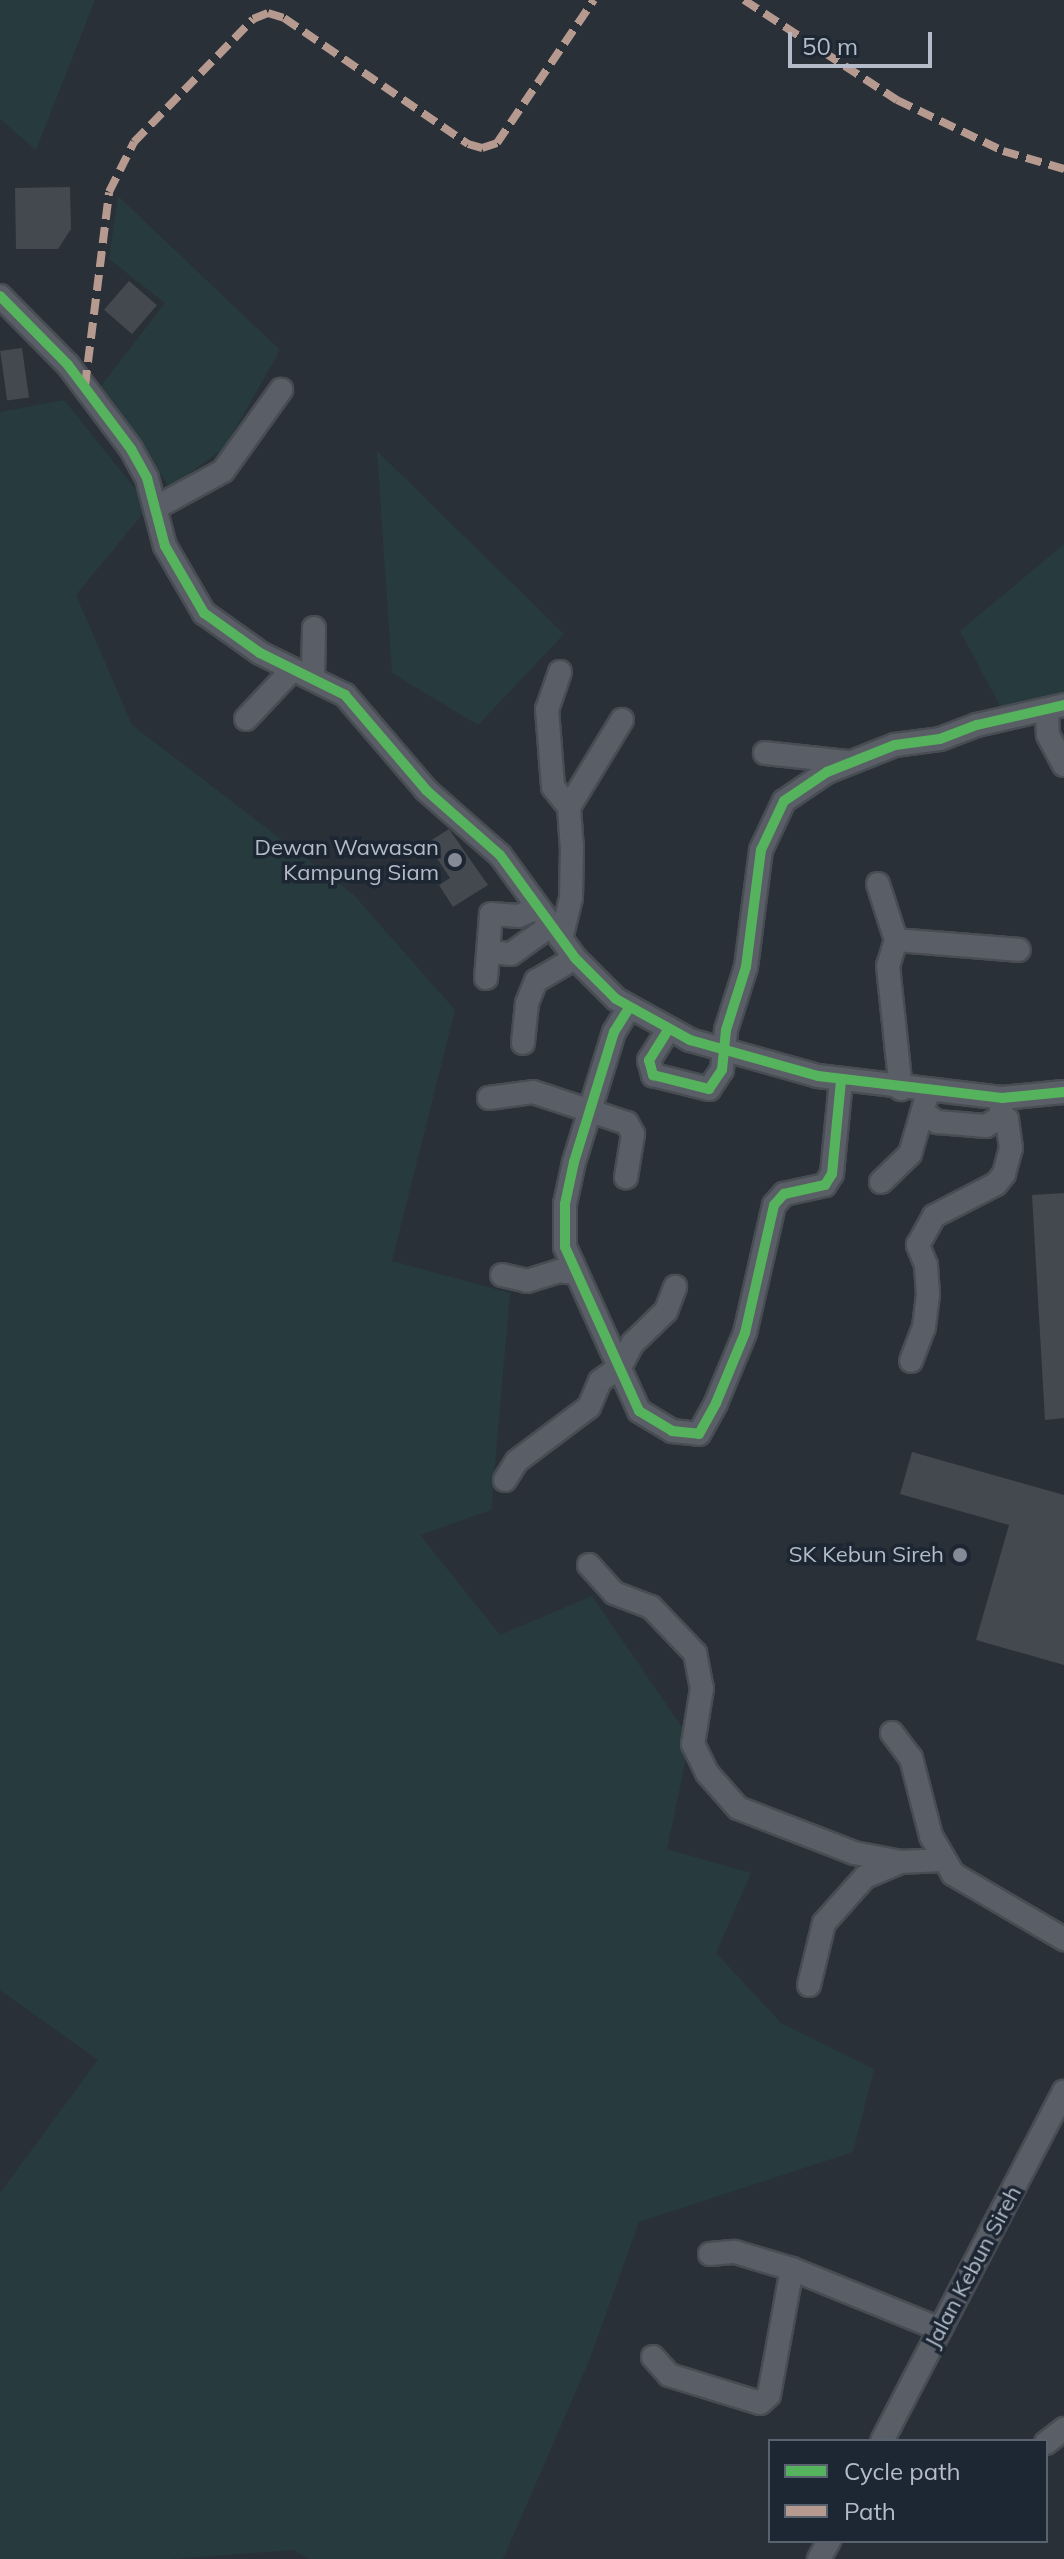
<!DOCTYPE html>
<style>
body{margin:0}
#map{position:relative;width:1064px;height:2559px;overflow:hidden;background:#2a3038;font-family:Mulish,sans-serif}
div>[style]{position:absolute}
.green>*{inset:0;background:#273a3e}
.building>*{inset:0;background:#444950;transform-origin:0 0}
.roads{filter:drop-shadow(2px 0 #484c53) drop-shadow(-2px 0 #484c53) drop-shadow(0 2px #484c53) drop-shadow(0 -2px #484c53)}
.minor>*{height:22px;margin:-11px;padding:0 11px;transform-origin:11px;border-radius:11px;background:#5a5e66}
.quiet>*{height:8px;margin-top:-4px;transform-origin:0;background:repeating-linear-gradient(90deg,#b69a8f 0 16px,transparent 0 24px)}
.cycleway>*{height:10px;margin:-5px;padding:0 5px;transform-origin:5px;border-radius:5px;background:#56b35d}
.dots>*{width:22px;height:22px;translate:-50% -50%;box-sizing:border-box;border:4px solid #1d2633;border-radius:50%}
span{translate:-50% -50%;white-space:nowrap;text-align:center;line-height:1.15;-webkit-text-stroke:7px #1d2633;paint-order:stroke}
.poi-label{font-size:22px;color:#b4bcc9}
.right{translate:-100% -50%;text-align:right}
.street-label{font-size:22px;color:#b4bcc9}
.legend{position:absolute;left:768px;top:2439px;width:280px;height:104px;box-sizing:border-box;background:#1d2633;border:2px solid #59626f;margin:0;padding:10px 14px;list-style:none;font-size:24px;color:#b4bcc9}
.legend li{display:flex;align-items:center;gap:16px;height:40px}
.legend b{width:40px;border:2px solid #59626f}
.scale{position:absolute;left:788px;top:32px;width:144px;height:36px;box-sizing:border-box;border:4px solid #b4bcc9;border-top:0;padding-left:10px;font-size:24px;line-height:28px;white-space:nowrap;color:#b4bcc9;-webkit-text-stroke:6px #1d2633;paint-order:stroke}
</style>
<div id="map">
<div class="green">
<i style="clip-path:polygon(0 0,95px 0,36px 150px,0 119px)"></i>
<i style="clip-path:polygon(118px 196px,280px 350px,225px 447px,170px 488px,101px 386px,165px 303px,109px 259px)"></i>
<i style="clip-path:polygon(64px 400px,149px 506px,76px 595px,132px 725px,354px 895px,455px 1010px,392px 1261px,510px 1293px,491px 1510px,420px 1535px,500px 1635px,592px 1596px,690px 1739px,667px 1849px,751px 1873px,716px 1953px,781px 2023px,874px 2069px,853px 2152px,639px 2222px,589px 2361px,503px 2559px,309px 2559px,293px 2550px,171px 2559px,0 2559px,0 2193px,98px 2060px,0 1990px,0 412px)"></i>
<i style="clip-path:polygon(377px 451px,564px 634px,478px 725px,392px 673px)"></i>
<i style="clip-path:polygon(1064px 544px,1064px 693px,1004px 713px,960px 631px)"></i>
</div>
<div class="building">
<i style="clip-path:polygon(70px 187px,71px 229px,58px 249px,16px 249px,15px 188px)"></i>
<i style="left:129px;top:281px;width:37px;height:38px;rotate:41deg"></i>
<i style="left:22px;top:348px;width:50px;height:22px;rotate:82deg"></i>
<i style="clip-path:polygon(449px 829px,488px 885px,453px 907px,439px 885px,450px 878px,427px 843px)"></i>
<i style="clip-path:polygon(1064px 1193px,1064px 1418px,1045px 1420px,1032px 1195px)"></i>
<i style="clip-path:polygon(912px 1452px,1064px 1495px,1064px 1665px,976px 1640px,1009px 1525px,900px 1494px)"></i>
</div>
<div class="roads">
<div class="minor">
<i style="left:0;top:296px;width:97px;rotate:45.4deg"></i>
<i style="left:68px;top:365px;width:105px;rotate:53.1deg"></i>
<i style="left:131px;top:449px;width:33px;rotate:61deg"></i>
<i style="left:147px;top:478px;width:70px;rotate:75.2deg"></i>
<i style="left:165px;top:546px;width:78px;rotate:59.8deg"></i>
<i style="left:204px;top:613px;width:69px;rotate:35.5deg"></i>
<i style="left:260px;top:653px;width:95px;rotate:26.3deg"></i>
<i style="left:345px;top:695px;width:125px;rotate:49.5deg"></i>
<i style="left:426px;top:790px;width:98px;rotate:41.3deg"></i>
<i style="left:500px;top:855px;width:127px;rotate:53.9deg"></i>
<i style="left:575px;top:958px;width:58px;rotate:45deg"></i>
<i style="left:616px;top:999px;width:85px;rotate:29deg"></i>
<i style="left:690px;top:1040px;width:133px;rotate:15.7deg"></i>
<i style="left:818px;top:1076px;width:185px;rotate:6.8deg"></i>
<i style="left:1002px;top:1098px;width:62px;rotate:-5.5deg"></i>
<i style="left:157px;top:507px;width:75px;rotate:-28.6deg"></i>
<i style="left:223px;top:471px;width:100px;rotate:-54.4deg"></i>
<i style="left:560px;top:672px;width:39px;rotate:109deg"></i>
<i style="left:547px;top:709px;width:78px;rotate:85.6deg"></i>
<i style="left:553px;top:787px;width:26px;rotate:51deg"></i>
<i style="left:569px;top:807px;width:39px;rotate:86deg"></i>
<i style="left:572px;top:846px;width:52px;rotate:91.1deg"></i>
<i style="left:571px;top:898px;width:42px;rotate:103.7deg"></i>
<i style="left:313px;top:677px;width:49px;rotate:-88.8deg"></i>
<i style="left:1047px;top:711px;width:24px;rotate:88deg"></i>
<i style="left:1048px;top:735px;width:34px;rotate:62deg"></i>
<i style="left:246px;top:719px;width:67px;rotate:-46.8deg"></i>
<i style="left:765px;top:753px;width:83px;rotate:6.2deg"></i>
<i style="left:569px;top:807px;width:102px;rotate:-58.7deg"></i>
<i style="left:878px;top:884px;width:59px;rotate:72.2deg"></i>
<i style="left:896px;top:940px;width:27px;rotate:107deg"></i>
<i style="left:888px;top:966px;width:124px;rotate:84deg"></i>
<i style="left:896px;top:940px;width:123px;rotate:4.6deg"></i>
<i style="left:491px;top:952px;width:20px;rotate:6deg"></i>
<i style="left:511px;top:954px;width:48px;rotate:-35.7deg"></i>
<i style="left:486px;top:978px;width:64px;rotate:-85.5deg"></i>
<i style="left:491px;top:914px;width:28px;rotate:4deg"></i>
<i style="left:519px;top:916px;width:19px;rotate:-25deg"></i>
<i style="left:629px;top:1008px;width:28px;rotate:122deg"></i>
<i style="left:614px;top:1032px;width:136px;rotate:107.1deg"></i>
<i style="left:574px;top:1162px;width:43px;rotate:102.1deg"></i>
<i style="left:565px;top:1204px;width:43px;rotate:90deg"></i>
<i style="left:565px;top:1247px;width:180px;rotate:65.7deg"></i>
<i style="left:639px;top:1411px;width:39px;rotate:31deg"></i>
<i style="left:672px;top:1431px;width:27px;rotate:6deg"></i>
<i style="left:699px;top:1434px;width:35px;rotate:-61deg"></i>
<i style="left:716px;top:1403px;width:76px;rotate:-67.5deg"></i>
<i style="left:745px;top:1333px;width:131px;rotate:-77.2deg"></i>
<i style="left:774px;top:1205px;width:15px;rotate:-48deg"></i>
<i style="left:784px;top:1194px;width:42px;rotate:-12.4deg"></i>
<i style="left:825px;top:1185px;width:13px;rotate:-58deg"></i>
<i style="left:832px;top:1174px;width:94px;rotate:-84.5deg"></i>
<i style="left:668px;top:1030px;width:36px;rotate:122deg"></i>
<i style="left:649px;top:1060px;width:16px;rotate:75deg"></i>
<i style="left:653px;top:1075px;width:58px;rotate:14deg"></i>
<i style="left:709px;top:1089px;width:23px;rotate:-56deg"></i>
<i style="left:722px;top:1070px;width:40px;rotate:-84.3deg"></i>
<i style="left:726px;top:1030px;width:66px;rotate:-72.4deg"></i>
<i style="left:746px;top:967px;width:118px;rotate:-82.7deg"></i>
<i style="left:761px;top:850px;width:54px;rotate:-64.9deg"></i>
<i style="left:784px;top:801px;width:52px;rotate:-34deg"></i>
<i style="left:827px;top:772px;width:73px;rotate:-21.7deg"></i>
<i style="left:895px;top:745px;width:45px;rotate:-7.6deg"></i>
<i style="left:940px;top:739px;width:40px;rotate:-21deg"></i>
<i style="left:977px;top:725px;width:89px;rotate:-12.9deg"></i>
<i style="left:523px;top:1043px;width:40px;rotate:-84.3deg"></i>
<i style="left:527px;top:1003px;width:24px;rotate:-68deg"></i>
<i style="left:536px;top:981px;width:45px;rotate:-30.5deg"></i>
<i style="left:489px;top:1098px;width:44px;rotate:-7.8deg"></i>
<i style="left:533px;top:1092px;width:99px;rotate:18.3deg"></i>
<i style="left:627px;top:1123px;width:13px;rotate:61deg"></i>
<i style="left:633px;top:1134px;width:44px;rotate:99.2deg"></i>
<i style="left:924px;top:1113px;width:16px;rotate:35deg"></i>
<i style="left:937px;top:1122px;width:49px;rotate:4.7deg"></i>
<i style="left:986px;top:1126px;width:17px;rotate:-31deg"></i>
<i style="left:1001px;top:1117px;width:12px;rotate:-90deg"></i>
<i style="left:881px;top:1182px;width:40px;rotate:-44deg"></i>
<i style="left:910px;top:1154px;width:65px;rotate:-73.8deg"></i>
<i style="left:502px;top:1275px;width:26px;rotate:13deg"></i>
<i style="left:527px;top:1281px;width:34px;rotate:-17deg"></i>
<i style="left:559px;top:1271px;width:17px;rotate:7deg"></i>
<i style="left:911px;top:1361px;width:36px;rotate:-69deg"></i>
<i style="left:924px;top:1327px;width:33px;rotate:-83deg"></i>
<i style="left:928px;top:1294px;width:29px;rotate:-94deg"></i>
<i style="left:926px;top:1265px;width:22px;rotate:-112deg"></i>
<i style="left:918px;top:1245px;width:33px;rotate:-61deg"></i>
<i style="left:934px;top:1216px;width:70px;rotate:-27.3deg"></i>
<i style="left:996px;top:1184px;width:13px;rotate:-51deg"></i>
<i style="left:1004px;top:1174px;width:27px;rotate:-75deg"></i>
<i style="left:1011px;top:1148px;width:29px;rotate:-98deg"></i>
<i style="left:1007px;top:1119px;width:6px;rotate:-162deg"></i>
<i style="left:505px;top:1480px;width:22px;rotate:-58deg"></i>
<i style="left:517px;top:1461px;width:90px;rotate:-36.9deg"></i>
<i style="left:589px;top:1407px;width:28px;rotate:-67deg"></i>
<i style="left:600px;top:1381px;width:24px;rotate:-35deg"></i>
<i style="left:620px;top:1367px;width:27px;rotate:-62deg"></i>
<i style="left:633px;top:1343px;width:46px;rotate:-44.1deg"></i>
<i style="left:666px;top:1311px;width:26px;rotate:-69deg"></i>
<i style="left:589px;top:1565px;width:38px;rotate:48deg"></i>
<i style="left:614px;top:1593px;width:40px;rotate:21deg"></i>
<i style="left:651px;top:1607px;width:64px;rotate:46.3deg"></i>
<i style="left:695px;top:1653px;width:36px;rotate:79deg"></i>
<i style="left:702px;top:1688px;width:57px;rotate:99.1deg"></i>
<i style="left:693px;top:1744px;width:32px;rotate:64deg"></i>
<i style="left:707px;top:1773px;width:47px;rotate:48.5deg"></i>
<i style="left:738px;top:1808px;width:124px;rotate:21.2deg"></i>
<i style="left:854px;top:1853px;width:48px;rotate:10.8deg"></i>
<i style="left:892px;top:1733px;width:31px;rotate:53deg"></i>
<i style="left:911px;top:1758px;width:81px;rotate:75.6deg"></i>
<i style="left:931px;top:1836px;width:44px;rotate:59.9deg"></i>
<i style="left:953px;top:1874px;width:129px;rotate:30.4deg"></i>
<i style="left:809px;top:1985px;width:64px;rotate:-76.4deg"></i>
<i style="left:824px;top:1923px;width:62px;rotate:-48.3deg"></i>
<i style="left:865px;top:1877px;width:39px;rotate:-23deg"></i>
<i style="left:901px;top:1862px;width:41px;rotate:-2.8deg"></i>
<i style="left:710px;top:2254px;width:25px;rotate:-5deg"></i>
<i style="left:735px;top:2252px;width:59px;rotate:16.6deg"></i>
<i style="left:792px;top:2269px;width:160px;rotate:22.1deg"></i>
<i style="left:653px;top:2357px;width:24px;rotate:48deg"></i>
<i style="left:669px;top:2375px;width:95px;rotate:17.1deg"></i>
<i style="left:760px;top:2403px;width:12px;rotate:-42deg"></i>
<i style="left:769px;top:2395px;width:128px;rotate:-79.7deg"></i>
<i style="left:882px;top:2441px;width:394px;rotate:-62.5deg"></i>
<i style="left:1046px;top:2443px;width:23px;rotate:-38deg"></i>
<i style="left:819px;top:2559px;width:21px;rotate:-61deg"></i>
</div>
</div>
<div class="quiet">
<i style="left:744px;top:0;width:183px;rotate:33.2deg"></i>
<i style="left:897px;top:100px;width:118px;rotate:25.7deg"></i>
<i style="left:1003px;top:151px;width:64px;rotate:16.4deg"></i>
<i style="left:85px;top:386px;width:195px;rotate:-82.9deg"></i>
<i style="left:109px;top:192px;width:56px;rotate:-63.4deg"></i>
<i style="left:134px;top:142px;width:171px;rotate:-45.9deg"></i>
<i style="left:253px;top:19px;width:16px;rotate:-22deg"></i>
<i style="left:268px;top:13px;width:17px;rotate:17deg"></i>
<i style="left:284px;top:18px;width:223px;rotate:34.4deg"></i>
<i style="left:468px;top:144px;width:15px;rotate:16deg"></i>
<i style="left:482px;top:148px;width:16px;rotate:-18deg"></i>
<i style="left:497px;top:143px;width:173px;rotate:-55.9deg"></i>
</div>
<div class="cycleway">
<i style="left:0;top:296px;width:97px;rotate:45.4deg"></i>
<i style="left:68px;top:365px;width:105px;rotate:53.1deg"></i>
<i style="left:131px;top:449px;width:33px;rotate:61deg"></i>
<i style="left:147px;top:478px;width:70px;rotate:75.2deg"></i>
<i style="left:165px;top:546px;width:78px;rotate:59.8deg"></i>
<i style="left:204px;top:613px;width:69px;rotate:35.5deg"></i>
<i style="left:260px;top:653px;width:95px;rotate:26.3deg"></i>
<i style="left:345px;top:695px;width:125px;rotate:49.5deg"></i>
<i style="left:426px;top:790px;width:98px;rotate:41.3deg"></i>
<i style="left:500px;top:855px;width:127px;rotate:53.9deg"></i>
<i style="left:575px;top:958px;width:58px;rotate:45deg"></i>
<i style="left:616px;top:999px;width:85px;rotate:29deg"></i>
<i style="left:690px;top:1040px;width:133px;rotate:15.7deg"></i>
<i style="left:818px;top:1076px;width:185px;rotate:6.8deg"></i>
<i style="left:1002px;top:1098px;width:62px;rotate:-5.5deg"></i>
<i style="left:629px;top:1008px;width:28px;rotate:122deg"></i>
<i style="left:614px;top:1032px;width:136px;rotate:107.1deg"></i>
<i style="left:574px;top:1162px;width:43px;rotate:102.1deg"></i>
<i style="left:565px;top:1204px;width:43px;rotate:90deg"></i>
<i style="left:565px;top:1247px;width:180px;rotate:65.7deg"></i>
<i style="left:639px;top:1411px;width:39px;rotate:31deg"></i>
<i style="left:672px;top:1431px;width:27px;rotate:6deg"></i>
<i style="left:699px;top:1434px;width:35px;rotate:-61deg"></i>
<i style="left:716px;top:1403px;width:76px;rotate:-67.5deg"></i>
<i style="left:745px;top:1333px;width:131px;rotate:-77.2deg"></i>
<i style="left:774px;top:1205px;width:15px;rotate:-48deg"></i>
<i style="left:784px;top:1194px;width:42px;rotate:-12.4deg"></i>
<i style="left:825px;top:1185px;width:13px;rotate:-58deg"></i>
<i style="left:832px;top:1174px;width:94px;rotate:-84.5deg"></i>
<i style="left:668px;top:1030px;width:36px;rotate:122deg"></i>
<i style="left:649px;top:1060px;width:16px;rotate:75deg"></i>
<i style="left:653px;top:1075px;width:58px;rotate:14deg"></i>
<i style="left:709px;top:1089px;width:23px;rotate:-56deg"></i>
<i style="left:722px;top:1070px;width:40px;rotate:-84.3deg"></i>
<i style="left:726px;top:1030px;width:66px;rotate:-72.4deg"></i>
<i style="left:746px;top:967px;width:118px;rotate:-82.7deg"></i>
<i style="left:761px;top:850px;width:54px;rotate:-64.9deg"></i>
<i style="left:784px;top:801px;width:52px;rotate:-34deg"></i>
<i style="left:827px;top:772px;width:73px;rotate:-21.7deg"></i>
<i style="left:895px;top:745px;width:45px;rotate:-7.6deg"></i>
<i style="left:940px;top:739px;width:40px;rotate:-21deg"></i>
<i style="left:977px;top:725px;width:89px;rotate:-12.9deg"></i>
</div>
<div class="dots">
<i style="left:455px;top:860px;background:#848b96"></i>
<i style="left:960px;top:1555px;background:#848b96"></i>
</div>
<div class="poi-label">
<span class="right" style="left:439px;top:860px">Dewan Wawasan<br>Kampung Siam</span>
<span class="right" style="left:944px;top:1555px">SK Kebun Sireh</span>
</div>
<div class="street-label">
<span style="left:973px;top:2267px;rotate:-62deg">Jalan Kebun Sireh</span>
</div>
<ul class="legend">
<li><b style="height:10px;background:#56b35d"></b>Cycle path</li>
<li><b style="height:10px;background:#b69a8f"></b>Path</li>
</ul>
<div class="scale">50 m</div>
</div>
